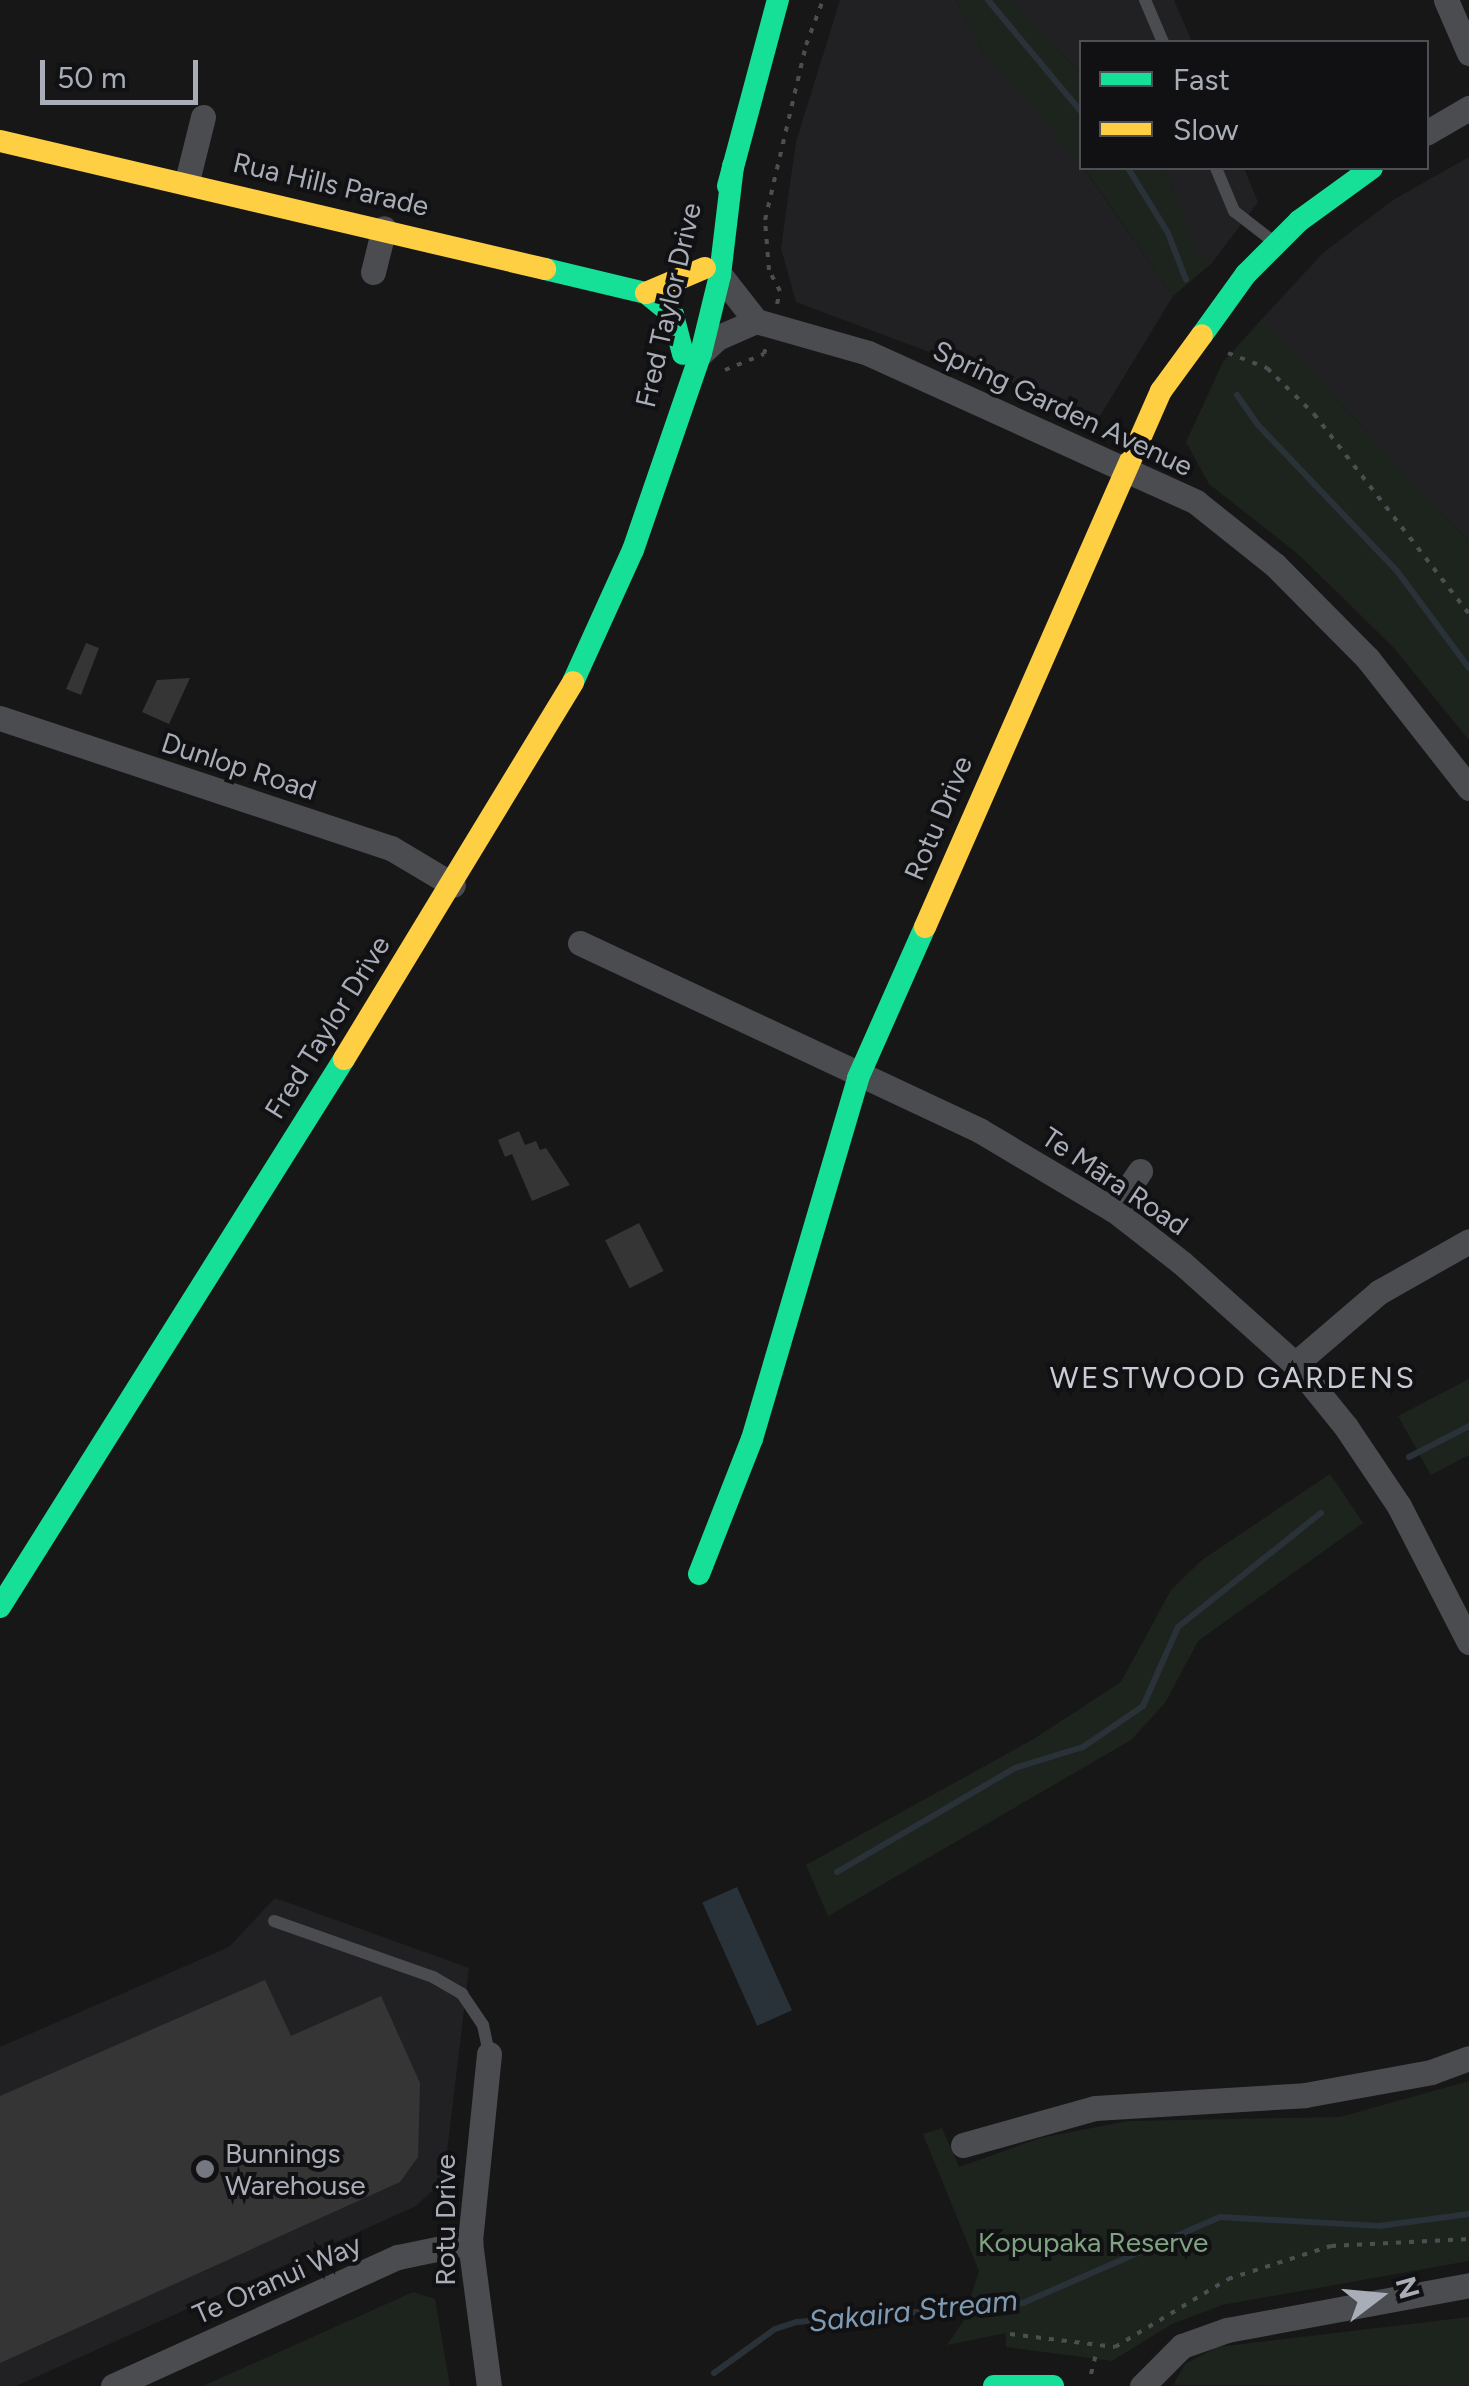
<!DOCTYPE html>
<meta charset="utf-8">
<style>
body{margin:0}
#map{position:relative;width:1469px;height:2386px;overflow:hidden;background:#171717;font-family:Figtree,sans-serif}
div>[style]{position:absolute}
.built>*{inset:0;background:#212123}
.green>*{inset:0;background:#1d241e}
.water>*{inset:0;background:#2a3239;transform-origin:0 0}
.stream>*{height:6px;margin:-3px;padding:0 3px;transform-origin:3px;border-radius:3px;background:#2a3239}
.building>*{inset:0;background:#353536;transform-origin:0 0}
.path>*{height:4px;margin-top:-2px;transform-origin:0;background:repeating-linear-gradient(90deg,#4d4e52 0 5px,transparent 0 13px)}
.lane>*{height:12px;margin:-6px;padding:0 6px;transform-origin:6px;border-radius:6px;background:#4b4c50}
.street>*{height:25px;margin:-12.5px;padding:0 12.5px;transform-origin:12.5px;border-radius:12.5px;background:#4b4c50}
.fast>*{height:22px;margin:-11px;padding:0 11px;transform-origin:11px;border-radius:11px;background:#16e098}
.slow>*{height:22px;margin:-11px;padding:0 11px;transform-origin:11px;border-radius:11px;background:#ffcf43}
.dots>*{width:28px;height:28px;translate:-50% -50%;box-sizing:border-box;border:5px solid #111113;border-radius:50%}
span{translate:-50% -50%;white-space:nowrap;text-align:center;line-height:1.15;-webkit-text-stroke:8px #111113;paint-order:stroke}
.street-label{font-size:28px;color:#a8adb8}
.poi-label{font-size:28px;color:#a8adb8}
.left{translate:0 -50%;text-align:left}
.park-label{font-size:28px;color:#7fa381}
.neighbourhood-label{font-size:30px;color:#c9ccd4;letter-spacing:2.5px}
.water-label{font-size:30px;color:#7f9bb3;font-style:italic}
.legend{position:absolute;left:1079px;top:40px;width:350px;height:130px;box-sizing:border-box;background:#111113;border:2px solid #4d4f55;margin:0;padding:12px 18px;list-style:none;font-size:30px;color:#a8adb8}
.legend li{display:flex;align-items:center;gap:20px;height:50px}
.legend b{width:50px;border:2px solid #4d4f55}
.north{position:absolute;left:1329px;top:2246px;width:100px;height:100px;-webkit-text-stroke:8px #111113;paint-order:stroke;rotate:74deg;font-size:28px;font-weight:700;line-height:40px;text-align:center;color:#a8adb8}
.north::after{content:'';display:block;margin:auto;width:35px;height:45px;background:#a8adb8;clip-path:polygon(50% 0,100% 100%,50% 72%,0 100%)}
.scale{position:absolute;left:40px;top:60px;width:158px;height:45px;box-sizing:border-box;border:5px solid #a8adb8;border-top:0;padding-left:12px;font-size:30px;line-height:35px;white-space:nowrap;color:#a8adb8;-webkit-text-stroke:8px #111113;paint-order:stroke}
</style>
<div id="map">
<div class="built">
<i style="clip-path:polygon(840px 0,956px 0,984px 53px,1068px 146px,1173px 296px,1100px 416px,796px 302px,781px 248px,796px 142px)"></i>
<i style="clip-path:polygon(1013px 0,1174px 0,1192px 42px,1082px 42px,1081px 74px)"></i>
<i style="clip-path:polygon(1469px 157px,1469px 542px,1262px 319px,1323px 253px,1393px 200px)"></i>
<i style="clip-path:polygon(1164px 168px,1244px 168px,1258px 202px,1212px 263px,1199px 257px)"></i>
<i style="clip-path:polygon(275px 1898px,469px 1968px,445px 2169px,435px 2188px,416px 2206px,16px 2386px,0 2386px,0 2047px,229px 1947px)"></i>
</div>
<div class="green">
<i style="clip-path:polygon(956px 0,1013px 0,1081px 74px,1081px 164px,984px 53px)"></i>
<i style="clip-path:polygon(1084px 168px,1164px 168px,1199px 256px,1212px 263px,1173px 296px)"></i>
<i style="clip-path:polygon(1262px 319px,1469px 542px,1469px 740px,1393px 647px,1298px 554px,1209px 484px,1186px 442px,1223px 362px)"></i>
<i style="clip-path:polygon(1469px 1379px,1469px 1455px,1431px 1475px,1398px 1416px)"></i>
<i style="clip-path:polygon(1330px 1474px,1363px 1523px,1198px 1641px,1165px 1703px,1131px 1740px,828px 1916px,806px 1865px,1032px 1740px,1121px 1682px,1171px 1590px,1202px 1560px)"></i>
<i style="clip-path:polygon(1469px 2081px,1469px 2261px,1222px 2305px,1172px 2324px,1112px 2361px,1006px 2347px,1006px 2333px,947px 2345px,963px 2322px,979px 2271px,923px 2134px,942px 2128px,959px 2167px,1040px 2138px,1128px 2121px,1340px 2117px)"></i>
<i style="clip-path:polygon(413px 2292px,435px 2299px,450px 2386px,203px 2386px)"></i>
<i style="clip-path:polygon(1469px 2317px,1469px 2386px,1173px 2385px,1185px 2364px,1217px 2347px)"></i>
</div>
<div class="water">
<i style="left:737px;top:1887px;width:135px;height:38px;rotate:66deg"></i>
</div>
<div class="stream">
<i style="left:988px;top:0;width:147px;rotate:50.2deg"></i>
<i style="left:1128px;top:168px;width:76px;rotate:58.4deg"></i>
<i style="left:1168px;top:233px;width:50px;rotate:69deg"></i>
<i style="left:1237px;top:395px;width:38px;rotate:55deg"></i>
<i style="left:1259px;top:426px;width:200px;rotate:46.4deg"></i>
<i style="left:1397px;top:571px;width:121px;rotate:53.4deg"></i>
<i style="left:1409px;top:1457px;width:68px;rotate:-27.3deg"></i>
<i style="left:837px;top:1872px;width:206px;rotate:-30.3deg"></i>
<i style="left:1015px;top:1768px;width:71px;rotate:-17.2deg"></i>
<i style="left:1083px;top:1747px;width:73px;rotate:-34.3deg"></i>
<i style="left:1143px;top:1706px;width:86px;rotate:-66.1deg"></i>
<i style="left:1178px;top:1627px;width:183px;rotate:-38.6deg"></i>
<i style="left:714px;top:2373px;width:75px;rotate:-35.8deg"></i>
<i style="left:775px;top:2329px;width:23px;rotate:-18deg"></i>
<i style="left:797px;top:2322px;width:227px;rotate:-4.8deg"></i>
<i style="left:1023px;top:2303px;width:215px;rotate:-23.6deg"></i>
<i style="left:1220px;top:2217px;width:159px;rotate:3.2deg"></i>
<i style="left:1379px;top:2226px;width:91px;rotate:-7.6deg"></i>
</div>
<div class="building">
<i style="clip-path:polygon(86px 643px,99px 648px,81px 695px,66px 689px)"></i>
<i style="clip-path:polygon(190px 678px,169px 724px,142px 712px,157px 680px)"></i>
<i style="clip-path:polygon(519px 1131px,525px 1145px,536px 1141px,540px 1150px,546px 1148px,570px 1185px,532px 1201px,512px 1154px,505px 1157px,498px 1140px)"></i>
<i style="left:639px;top:1223px;width:54px;height:38px;rotate:63deg"></i>
<i style="clip-path:polygon(265px 1980px,291px 2036px,381px 1996px,420px 2083px,418px 2157px,400px 2182px,0 2363px,0 2096px)"></i>
</div>
<div class="path">
<i style="left:777px;top:304px;width:13px;rotate:-77deg"></i>
<i style="left:780px;top:291px;width:24px;rotate:-118deg"></i>
<i style="left:769px;top:270px;width:50px;rotate:-94.6deg"></i>
<i style="left:765px;top:220px;width:180px;rotate:-76.8deg"></i>
<i style="left:806px;top:45px;width:48px;rotate:-69.3deg"></i>
<i style="left:1228px;top:353px;width:42px;rotate:21deg"></i>
<i style="left:1267px;top:368px;width:66px;rotate:44.4deg"></i>
<i style="left:1314px;top:414px;width:253px;rotate:52.2deg"></i>
<i style="left:725px;top:370px;width:42px;rotate:-22.3deg"></i>
<i style="left:764px;top:354px;width:7px;rotate:-74deg"></i>
<i style="left:1010px;top:2334px;width:106px;rotate:7.1deg"></i>
<i style="left:1115px;top:2347px;width:132px;rotate:-31deg"></i>
<i style="left:1228px;top:2279px;width:108px;rotate:-17.8deg"></i>
<i style="left:1331px;top:2246px;width:138px;rotate:-2.9deg"></i>
<i style="left:1091px;top:2374px;width:25px;rotate:-76deg"></i>
</div>
<div class="lane">
<i style="left:1145px;top:0;width:46px;rotate:66.8deg"></i>
<i style="left:1216px;top:168px;width:47px;rotate:67.3deg"></i>
<i style="left:1234px;top:211px;width:51px;rotate:37.8deg"></i>
<i style="left:274px;top:1921px;width:169px;rotate:19.4deg"></i>
<i style="left:433px;top:1977px;width:34px;rotate:30deg"></i>
<i style="left:462px;top:1994px;width:37px;rotate:56deg"></i>
<i style="left:483px;top:2025px;width:30px;rotate:78deg"></i>
</div>
<div class="street">
<i style="left:1446px;top:0;width:58px;rotate:66.5deg"></i>
<i style="left:1426px;top:133px;width:50px;rotate:-30.2deg"></i>
<i style="left:187px;top:181px;width:66px;rotate:-76deg"></i>
<i style="left:373px;top:272px;width:45px;rotate:-76deg"></i>
<i style="left:720px;top:275px;width:58px;rotate:52deg"></i>
<i style="left:756px;top:321px;width:116px;rotate:15.9deg"></i>
<i style="left:868px;top:353px;width:360px;rotate:24.4deg"></i>
<i style="left:1196px;top:502px;width:101px;rotate:38.6deg"></i>
<i style="left:1275px;top:565px;width:132px;rotate:45.3deg"></i>
<i style="left:1368px;top:659px;width:164px;rotate:51.9deg"></i>
<i style="left:701px;top:353px;width:22px;rotate:-43deg"></i>
<i style="left:717px;top:338px;width:43px;rotate:-23.6deg"></i>
<i style="left:0;top:718px;width:412px;rotate:18.4deg"></i>
<i style="left:391px;top:848px;width:72px;rotate:30.8deg"></i>
<i style="left:580px;top:943px;width:441px;rotate:25.1deg"></i>
<i style="left:979px;top:1130px;width:157px;rotate:30.7deg"></i>
<i style="left:1114px;top:1210px;width:86px;rotate:37.9deg"></i>
<i style="left:1182px;top:1263px;width:152px;rotate:41.8deg"></i>
<i style="left:1295px;top:1364px;width:81px;rotate:51deg"></i>
<i style="left:1346px;top:1427px;width:95px;rotate:56.1deg"></i>
<i style="left:1399px;top:1506px;width:153px;rotate:62.8deg"></i>
<i style="left:1114px;top:1210px;width:47px;rotate:-56.3deg"></i>
<i style="left:1295px;top:1364px;width:111px;rotate:-40.6deg"></i>
<i style="left:1379px;top:1292px;width:103px;rotate:-29.5deg"></i>
<i style="left:489px;top:2054px;width:189px;rotate:95.8deg"></i>
<i style="left:470px;top:2242px;width:145px;rotate:82.5deg"></i>
<i style="left:963px;top:2145px;width:137px;rotate:-15.7deg"></i>
<i style="left:1095px;top:2108px;width:210px;rotate:-3.5deg"></i>
<i style="left:1305px;top:2095px;width:128px;rotate:-10.3deg"></i>
<i style="left:1431px;top:2072px;width:40px;rotate:-20.2deg"></i>
<i style="left:113px;top:2386px;width:313px;rotate:-24.4deg"></i>
<i style="left:398px;top:2257px;width:74px;rotate:-11.8deg"></i>
<i style="left:1142px;top:2386px;width:57px;rotate:-45deg"></i>
<i style="left:1182px;top:2346px;width:48px;rotate:-19.6deg"></i>
<i style="left:1227px;top:2330px;width:246px;rotate:-10.5deg"></i>
</div>
<div class="fast">
<i style="left:728px;top:186px;width:193px;rotate:-75deg"></i>
<i style="left:545px;top:269px;width:104px;rotate:13.4deg"></i>
<i style="left:646px;top:293px;width:35px;rotate:39deg"></i>
<i style="left:673px;top:315px;width:40px;rotate:75.6deg"></i>
<i style="left:1202px;top:335px;width:75px;rotate:-54.2deg"></i>
<i style="left:1246px;top:274px;width:75px;rotate:-45deg"></i>
<i style="left:1299px;top:221px;width:90px;rotate:-36deg"></i>
<i style="left:573px;top:682px;width:145px;rotate:-65.6deg"></i>
<i style="left:633px;top:550px;width:208px;rotate:-71deg"></i>
<i style="left:701px;top:353px;width:80px;rotate:-76.3deg"></i>
<i style="left:720px;top:275px;width:110px;rotate:-83.2deg"></i>
<i style="left:699px;top:1574px;width:145px;rotate:-68.6deg"></i>
<i style="left:752px;top:1439px;width:376px;rotate:-73.6deg"></i>
<i style="left:858px;top:1078px;width:165px;rotate:-66.1deg"></i>
<i style="left:0;top:1607px;width:647px;rotate:-57.88deg"></i>
<i style="left:994px;top:2386px;width:59px"></i>
</div>
<div class="slow">
<i style="left:0;top:141px;width:560px;rotate:13.22deg"></i>
<i style="left:646px;top:293px;width:64px;rotate:-23deg"></i>
<i style="left:925px;top:927px;width:586px;rotate:-66.24deg"></i>
<i style="left:1161px;top:391px;width:69px;rotate:-53.8deg"></i>
<i style="left:344px;top:1059px;width:441px;rotate:-58.7deg"></i>
</div>
<div class="dots">
<i style="left:205px;top:2169px;background:#757880"></i>
</div>
<div class="street-label">
<span style="left:331px;top:184px;rotate:13deg">Rua Hills Parade</span>
<span style="left:668px;top:305px;rotate:-77deg">Fred Taylor Drive</span>
<span style="left:1063px;top:408px;rotate:25deg">Spring Garden Avenue</span>
<span style="left:239px;top:766px;rotate:18deg">Dunlop Road</span>
<span style="left:938px;top:818px;rotate:-67deg">Rotu Drive</span>
<span style="left:327px;top:1027px;rotate:-58deg">Fred Taylor Drive</span>
<span style="left:1115px;top:1181px;rotate:34deg">Te Māra Road</span>
<span style="left:445px;top:2220px;rotate:-90deg">Rotu Drive</span>
<span style="left:277px;top:2279px;rotate:-24deg">Te Oranui Way</span>
</div>
<div class="poi-label">
<span class="left" style="left:225px;top:2169px">Bunnings<br>Warehouse</span>
</div>
<div class="park-label">
<span style="left:1093px;top:2242px">Kopupaka Reserve</span>
</div>
<div class="neighbourhood-label">
<span style="left:1233px;top:1378px">WESTWOOD GARDENS</span>
</div>
<div class="water-label">
<span style="left:913px;top:2311px;rotate:-6deg">Sakaira Stream</span>
</div>
<ul class="legend">
<li><b style="height:12px;background:#16e098"></b>Fast</li>
<li><b style="height:12px;background:#ffcf43"></b>Slow</li>
</ul>
<div class="north">N</div>
<div class="scale">50 m</div>
</div>
